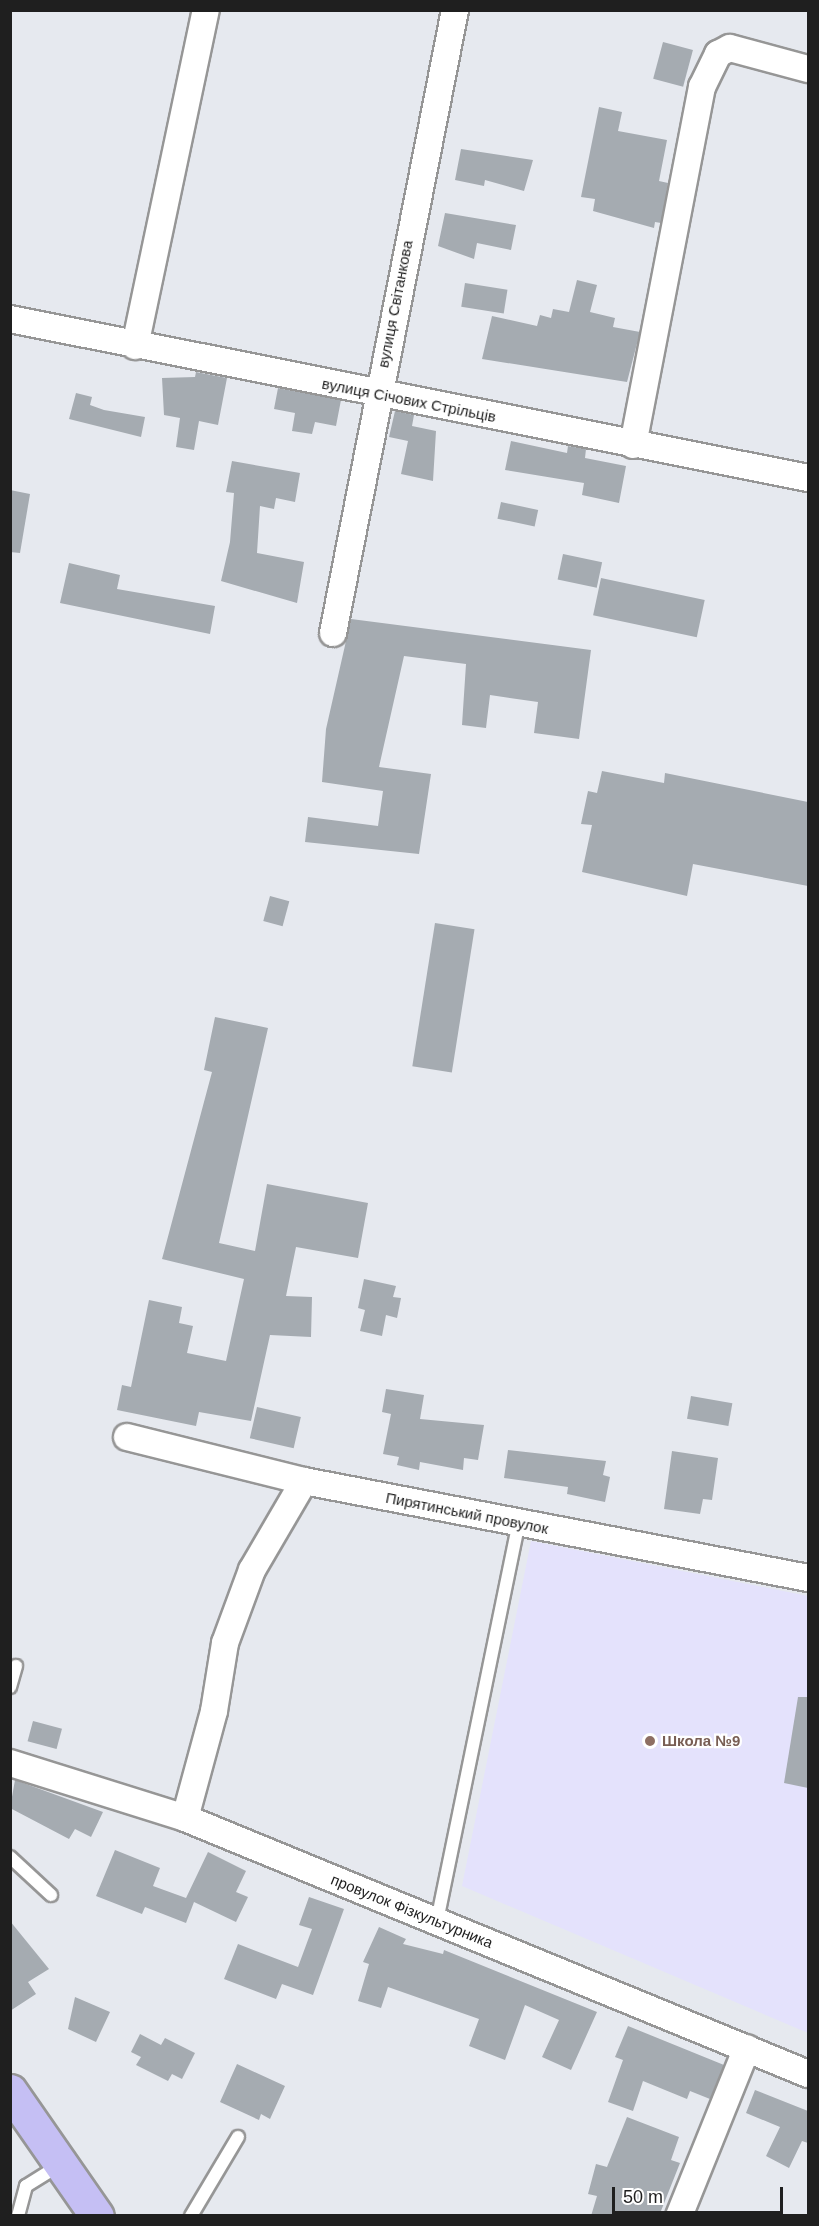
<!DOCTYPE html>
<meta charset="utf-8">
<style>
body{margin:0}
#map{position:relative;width:819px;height:2226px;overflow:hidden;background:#e6e9ef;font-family:Helvetica,sans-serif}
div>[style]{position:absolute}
.education>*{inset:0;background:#e4e2fc}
.building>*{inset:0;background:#a5abb1;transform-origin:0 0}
.roads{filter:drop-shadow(2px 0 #969696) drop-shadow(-2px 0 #969696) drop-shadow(0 2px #969696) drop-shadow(0 -2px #969696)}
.lane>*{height:12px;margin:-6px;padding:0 6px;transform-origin:6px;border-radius:6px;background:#fff}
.street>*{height:26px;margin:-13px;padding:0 13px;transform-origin:13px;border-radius:13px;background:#fff}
.secondary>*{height:33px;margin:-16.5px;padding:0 16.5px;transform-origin:16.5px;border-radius:16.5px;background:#c5bff4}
.dots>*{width:16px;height:16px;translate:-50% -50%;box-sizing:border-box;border:3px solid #fff;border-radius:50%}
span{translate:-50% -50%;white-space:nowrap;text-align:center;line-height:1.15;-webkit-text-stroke:4.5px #fff;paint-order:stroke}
.street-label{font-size:15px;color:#1f1f1f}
.education-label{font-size:15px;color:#785e54;font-weight:700}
.left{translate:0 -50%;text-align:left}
.frame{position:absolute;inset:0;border:12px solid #1f1f1f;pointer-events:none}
.scale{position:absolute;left:612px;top:2187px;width:171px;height:27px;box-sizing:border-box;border:3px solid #1f1f1f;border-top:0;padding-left:8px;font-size:18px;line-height:21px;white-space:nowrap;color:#1f1f1f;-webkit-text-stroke:4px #fff;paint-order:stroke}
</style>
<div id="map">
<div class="education">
<i style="clip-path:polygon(531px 1541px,808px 1596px,808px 2033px,462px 1886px)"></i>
</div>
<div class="building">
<i style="left:663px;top:42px;width:31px;height:38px;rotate:15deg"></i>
<i style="clip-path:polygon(599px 107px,622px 112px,618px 131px,667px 140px,659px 181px,668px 183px,661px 223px,655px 222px,654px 228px,593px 211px,595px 199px,581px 197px)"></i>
<i style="clip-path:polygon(461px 149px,533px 160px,524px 191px,485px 180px,484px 186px,455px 180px)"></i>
<i style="clip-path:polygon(445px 213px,516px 225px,511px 250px,477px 243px,474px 259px,438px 246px)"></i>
<i style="clip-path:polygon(577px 280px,597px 285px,590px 312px,615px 318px,613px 327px,640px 332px,627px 382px,482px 359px,492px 316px,537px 326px,540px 315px,551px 318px,553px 309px,569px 312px)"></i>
<i style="left:465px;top:283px;width:43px;height:24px;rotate:9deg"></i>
<i style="clip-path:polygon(196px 372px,227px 378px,218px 425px,199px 421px,194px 450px,176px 447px,180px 418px,164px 415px,162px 378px,195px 377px)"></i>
<i style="clip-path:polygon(278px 388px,341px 400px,336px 426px,315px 422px,312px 434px,292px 431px,295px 413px,274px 409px)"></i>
<i style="clip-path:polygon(76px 393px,92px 397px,90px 405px,104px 410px,145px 417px,141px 437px,69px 419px)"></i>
<i style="clip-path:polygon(395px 411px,414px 415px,412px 426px,436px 431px,433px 481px,401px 474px,408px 441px,389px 437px)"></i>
<i style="clip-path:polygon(511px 441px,567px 453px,568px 446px,586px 449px,585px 458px,626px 466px,619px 503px,582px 495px,584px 483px,505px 470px)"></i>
<i style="clip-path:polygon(232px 461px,300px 473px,295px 502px,276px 498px,274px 509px,260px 506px,257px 553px,304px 562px,297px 603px,221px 581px,230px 542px,234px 493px,226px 492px)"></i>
<i style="clip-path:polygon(10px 490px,30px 494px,20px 553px,10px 552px)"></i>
<i style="left:501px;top:502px;width:38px;height:17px;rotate:12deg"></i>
<i style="left:563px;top:554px;width:40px;height:26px;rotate:12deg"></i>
<i style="clip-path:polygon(69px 563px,120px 575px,117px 589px,215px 606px,210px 634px,60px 603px)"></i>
<i style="left:601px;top:578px;width:106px;height:38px;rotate:12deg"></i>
<i style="clip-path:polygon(351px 619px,591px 650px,579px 739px,534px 733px,538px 702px,490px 695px,486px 728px,462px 725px,466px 664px,404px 656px,379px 767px,431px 774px,419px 854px,305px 842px,308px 817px,378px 826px,383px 791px,322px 782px,326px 729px)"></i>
<i style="clip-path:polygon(602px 771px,664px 783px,665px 773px,808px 802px,808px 886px,693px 864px,687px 896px,582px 872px,592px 825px,581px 824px,588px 791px,597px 793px)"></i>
<i style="left:270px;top:896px;width:20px;height:26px;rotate:15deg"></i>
<i style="left:435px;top:923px;width:40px;height:145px;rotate:9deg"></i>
<i style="clip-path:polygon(215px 1017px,268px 1028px,219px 1243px,255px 1251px,267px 1184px,368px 1203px,358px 1258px,296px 1247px,286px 1296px,312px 1297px,311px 1337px,270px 1335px,251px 1421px,199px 1412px,196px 1426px,117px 1410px,122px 1385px,131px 1387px,149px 1300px,182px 1307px,179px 1323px,193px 1326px,187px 1353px,226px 1361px,244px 1279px,162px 1259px,212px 1072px,204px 1070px)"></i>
<i style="clip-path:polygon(364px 1279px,396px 1286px,393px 1297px,401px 1298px,397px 1318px,386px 1315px,382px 1336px,360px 1331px,365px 1310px,358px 1308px)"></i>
<i style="clip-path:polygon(386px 1389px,424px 1395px,420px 1419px,484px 1425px,478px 1460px,464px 1458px,463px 1470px,420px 1462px,419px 1470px,397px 1465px,399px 1457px,383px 1454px,391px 1414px,382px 1412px)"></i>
<i style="left:691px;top:1396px;width:42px;height:23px;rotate:10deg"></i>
<i style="left:257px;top:1407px;width:45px;height:32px;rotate:13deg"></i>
<i style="clip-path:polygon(508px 1450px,606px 1461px,603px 1475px,610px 1477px,605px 1502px,567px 1494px,568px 1487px,504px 1478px)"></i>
<i style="clip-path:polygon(672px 1451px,718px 1458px,712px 1500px,703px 1499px,700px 1514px,664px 1509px)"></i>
<i style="clip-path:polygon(798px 1697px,808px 1697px,808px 1788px,784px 1783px)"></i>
<i style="left:33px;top:1721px;width:30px;height:21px;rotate:15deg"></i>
<i style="clip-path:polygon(15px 1780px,103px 1812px,91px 1837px,75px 1829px,69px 1839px,10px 1808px)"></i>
<i style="clip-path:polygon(115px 1850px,160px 1868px,153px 1886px,186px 1898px,208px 1852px,246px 1871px,236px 1892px,248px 1897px,236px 1922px,194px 1902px,186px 1923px,145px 1907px,142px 1914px,96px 1896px)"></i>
<i style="clip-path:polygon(309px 1897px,344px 1909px,313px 1995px,282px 1984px,276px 1999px,224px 1979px,238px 1944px,298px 1967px,312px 1929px,299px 1925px)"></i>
<i style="clip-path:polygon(10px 1921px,49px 1969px,28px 1982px,36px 1994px,10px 2011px)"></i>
<i style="clip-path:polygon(379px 1927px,406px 1939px,403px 1944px,443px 1954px,444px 1950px,597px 2012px,571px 2070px,542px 2057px,559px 2020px,525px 2005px,505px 2060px,469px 2046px,479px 2019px,388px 1987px,381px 2008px,358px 2001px,369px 1964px,363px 1962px)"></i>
<i style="clip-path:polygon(75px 1997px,110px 2012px,96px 2042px,68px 2029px)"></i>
<i style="clip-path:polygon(628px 2026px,724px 2065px,710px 2099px,690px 2091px,687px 2099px,643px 2081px,633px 2111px,608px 2102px,623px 2060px,615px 2057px)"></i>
<i style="clip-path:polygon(140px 2034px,161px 2045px,165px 2038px,195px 2053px,182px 2079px,172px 2074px,168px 2081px,136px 2065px,141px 2057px,131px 2052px)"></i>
<i style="clip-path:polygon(237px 2064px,285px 2086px,270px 2119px,261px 2114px,259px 2120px,220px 2102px)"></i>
<i style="clip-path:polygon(755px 2090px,808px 2111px,808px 2143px,802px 2141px,789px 2168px,766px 2156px,780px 2127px,746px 2113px)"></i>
<i style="clip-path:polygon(627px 2117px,679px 2137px,671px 2160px,680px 2163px,659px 2216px,591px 2216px,597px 2196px,588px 2194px,596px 2164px,607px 2167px)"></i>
</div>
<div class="roads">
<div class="lane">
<i style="left:10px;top:1687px;width:22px;rotate:-74deg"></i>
<i style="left:10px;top:1857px;width:56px;rotate:42.8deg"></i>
<i style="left:437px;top:1921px;width:406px;rotate:-78.4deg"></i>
<i style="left:18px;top:2216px;width:31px;rotate:-75deg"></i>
<i style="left:26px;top:2186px;width:40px;rotate:-32deg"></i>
<i style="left:191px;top:2216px;width:92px;rotate:-59.3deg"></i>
</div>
<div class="street">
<i style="left:10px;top:319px;width:814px;rotate:11.27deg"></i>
<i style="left:135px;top:346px;width:343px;rotate:-78.1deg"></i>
<i style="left:633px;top:445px;width:365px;rotate:-79.1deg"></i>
<i style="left:702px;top:87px;width:37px;rotate:-64deg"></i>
<i style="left:718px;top:54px;width:13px;rotate:-27deg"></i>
<i style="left:730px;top:48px;width:81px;rotate:15.1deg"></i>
<i style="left:333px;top:633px;width:635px;rotate:-78.92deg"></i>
<i style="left:127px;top:1437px;width:182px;rotate:14deg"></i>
<i style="left:304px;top:1481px;width:513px;rotate:10.89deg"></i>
<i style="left:10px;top:1763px;width:183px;rotate:17.4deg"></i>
<i style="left:185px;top:1818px;width:674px;rotate:22.34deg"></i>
<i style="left:185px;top:1818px;width:111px;rotate:-74.8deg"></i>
<i style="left:214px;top:1711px;width:69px;rotate:-80.8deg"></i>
<i style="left:225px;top:1643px;width:78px;rotate:-69.7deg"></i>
<i style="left:252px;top:1570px;width:103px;rotate:-59.7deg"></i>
<i style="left:679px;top:2216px;width:181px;rotate:-68deg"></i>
</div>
<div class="secondary">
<i style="left:10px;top:2091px;width:152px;rotate:55.2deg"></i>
</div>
</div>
<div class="dots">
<i style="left:650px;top:1741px;background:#8d6e63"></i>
</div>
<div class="street-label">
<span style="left:395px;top:304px;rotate:-79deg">вулиця Світанкова</span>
<span style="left:409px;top:400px;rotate:11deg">вулиця Січових Стрільців</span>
<span style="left:467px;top:1513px;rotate:11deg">Пирятинський провулок</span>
<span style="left:412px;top:1911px;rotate:22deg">провулок Фізкультурника</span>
</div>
<div class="education-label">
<span class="left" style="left:662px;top:1741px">Школа №9</span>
</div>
<div class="frame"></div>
<div class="scale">50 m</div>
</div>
